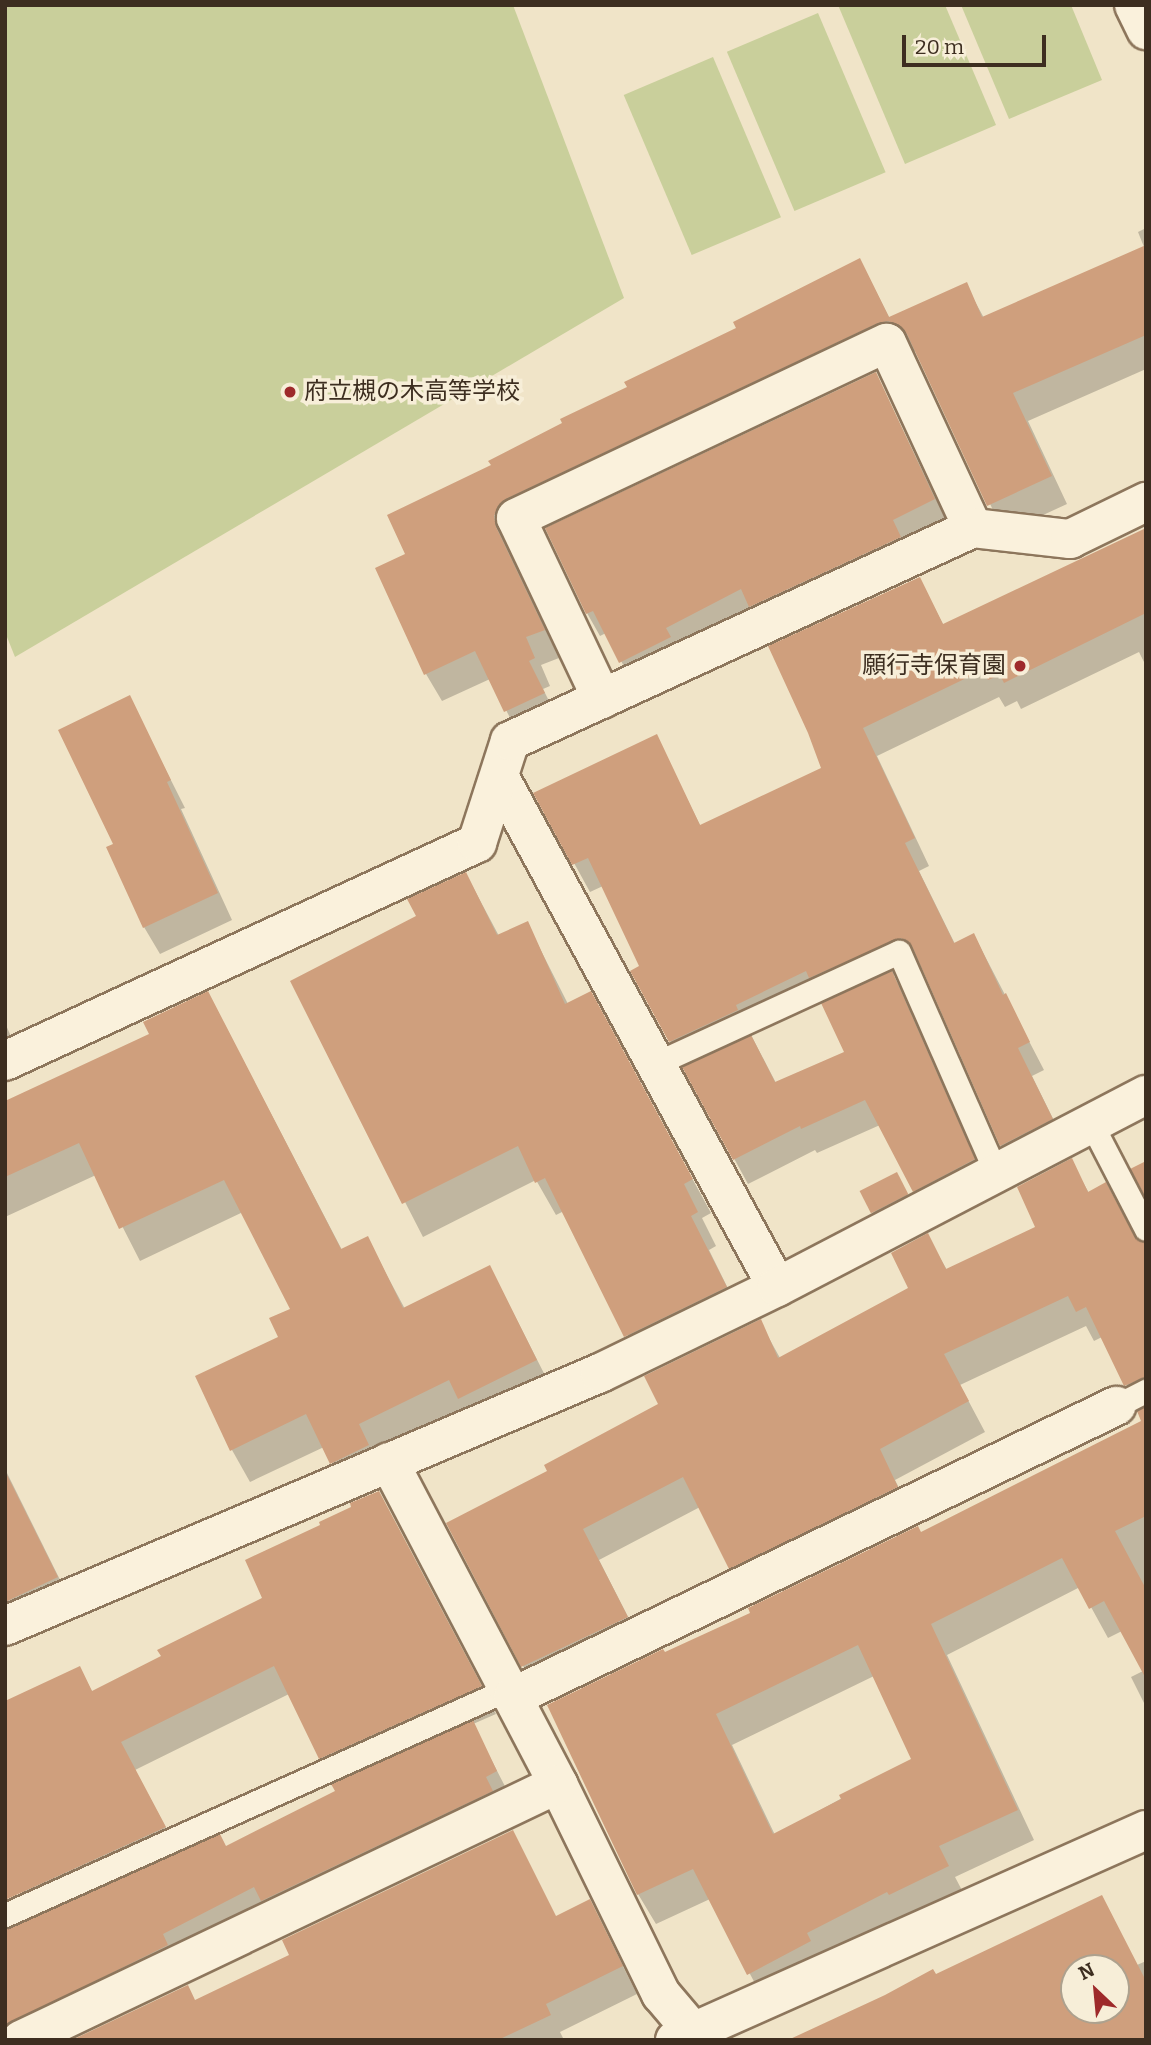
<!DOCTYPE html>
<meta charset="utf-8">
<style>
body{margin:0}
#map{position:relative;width:1151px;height:2045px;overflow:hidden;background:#f0e4c8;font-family:Bitter,"Noto Sans JP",serif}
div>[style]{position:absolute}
.green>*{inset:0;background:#c9cf9b;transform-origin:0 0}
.shadow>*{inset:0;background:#0003}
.building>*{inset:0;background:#cf9f7d;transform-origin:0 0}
.roads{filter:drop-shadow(2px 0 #8d765c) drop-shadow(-2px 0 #8d765c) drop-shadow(0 2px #8d765c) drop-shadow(0 -2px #8d765c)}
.service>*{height:23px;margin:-11.5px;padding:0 11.5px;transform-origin:11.5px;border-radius:11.5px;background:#faf1dc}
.minor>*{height:38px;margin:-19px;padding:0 19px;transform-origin:19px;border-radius:19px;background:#faf1dc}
.tertiary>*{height:38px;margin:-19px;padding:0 19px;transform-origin:19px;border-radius:19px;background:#faf1dc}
.dots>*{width:19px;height:19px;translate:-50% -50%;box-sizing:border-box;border:4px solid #f7eed8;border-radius:50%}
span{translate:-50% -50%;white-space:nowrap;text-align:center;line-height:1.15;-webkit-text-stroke:7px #f7eed8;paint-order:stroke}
.poi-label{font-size:24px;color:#3d2e20}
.left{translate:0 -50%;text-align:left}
.right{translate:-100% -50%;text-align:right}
.frame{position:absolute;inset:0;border:7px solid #3d2e20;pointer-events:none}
.north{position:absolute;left:1060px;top:1954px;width:70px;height:70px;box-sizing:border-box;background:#f7eed8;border:2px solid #ada18e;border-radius:50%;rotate:334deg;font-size:19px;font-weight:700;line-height:28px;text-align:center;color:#3d2e20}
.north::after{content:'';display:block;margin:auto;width:24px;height:32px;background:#9e2a2b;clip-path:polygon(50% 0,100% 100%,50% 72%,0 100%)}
.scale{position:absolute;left:902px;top:35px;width:144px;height:32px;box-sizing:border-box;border:4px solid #3d2e20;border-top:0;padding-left:9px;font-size:21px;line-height:24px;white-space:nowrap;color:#3d2e20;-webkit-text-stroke:5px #f7eed8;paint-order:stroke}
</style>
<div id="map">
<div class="green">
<i style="clip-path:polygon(5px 5px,513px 5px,624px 298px,15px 657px,5px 632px)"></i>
<i style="clip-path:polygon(838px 5px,945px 5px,996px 125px,905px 164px)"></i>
<i style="clip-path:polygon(961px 5px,1071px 5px,1102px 80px,1009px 119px)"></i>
<i style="left:818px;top:13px;width:173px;height:99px;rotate:67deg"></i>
<i style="left:713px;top:57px;width:174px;height:97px;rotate:67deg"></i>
</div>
<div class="shadow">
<i style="clip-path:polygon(1146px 228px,1146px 369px,1028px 421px,1067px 504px,1004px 533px,917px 352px,905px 348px,522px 526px,509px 544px,511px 556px,559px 658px,541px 665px,550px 686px,543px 689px,559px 721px,521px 739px,490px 679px,442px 701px,426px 674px,407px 555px,493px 466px,860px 260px,890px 319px,966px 285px,984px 318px,1144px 247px,1138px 232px)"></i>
<i style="clip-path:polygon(876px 374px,947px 522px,634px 685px,606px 633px,600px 636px,587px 613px)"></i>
<i style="clip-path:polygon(evenodd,1146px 530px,1146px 666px,1139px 652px,1021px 709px,1017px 701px,1005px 707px,999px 697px,877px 756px,929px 866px,919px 871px,955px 944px,974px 935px,1044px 1070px,1032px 1076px,1067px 1147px,1017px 1173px,1001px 1146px,924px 970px,917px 965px,893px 975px,906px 998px,988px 1185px,929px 1216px,880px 1125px,817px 1153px,815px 1150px,748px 1184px,632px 971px,641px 967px,603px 886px,590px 892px,536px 794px,656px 737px,701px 827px,823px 769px,919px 579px,944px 626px,1146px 530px,823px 998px,847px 1053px,776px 1083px,750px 1033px,823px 998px)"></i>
<i style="clip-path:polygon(129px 697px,185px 808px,181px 809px,232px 920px,160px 954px,144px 927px,115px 845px)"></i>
<i style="clip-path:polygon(466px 874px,499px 936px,527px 923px,568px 1004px,609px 1026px,711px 1213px,702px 1218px,716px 1246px,709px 1250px,744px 1321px,645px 1369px,564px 1211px,556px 1215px,536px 1180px,423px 1237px,292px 982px,418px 917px)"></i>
<i style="clip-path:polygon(208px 993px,342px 1250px,367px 1238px,405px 1309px,490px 1267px,554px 1393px,351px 1495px,324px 1447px,250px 1482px,232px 1450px,293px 1309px,243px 1212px,140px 1261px,96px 1175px,5px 1217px,5px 1103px,151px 1035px)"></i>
<i style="clip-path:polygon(5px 1023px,18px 1052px,5px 1058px)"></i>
<i style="clip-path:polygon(evenodd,1071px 1161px,1089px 1193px,1136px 1245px,1146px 1244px,1146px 1707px,1131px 1677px,1143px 1671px,1122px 1631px,1108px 1638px,1080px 1587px,947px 1655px,1034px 1840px,955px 1877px,965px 1896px,766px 2004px,710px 1899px,656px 1924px,638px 1894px,664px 1654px,920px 1534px,1143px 1421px,1141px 1411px,1102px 1337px,1094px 1341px,1086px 1326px,960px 1385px,985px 1432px,895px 1480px,914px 1518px,747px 1598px,700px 1507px,599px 1560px,644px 1648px,540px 1696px,523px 1666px,550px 1472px,660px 1405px,760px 1322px,780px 1358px,911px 1288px,927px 1235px,947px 1270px,1038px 1228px,1071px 1161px,874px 1676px,913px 1759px,775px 1835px,732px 1745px,874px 1676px)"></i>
<i style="clip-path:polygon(904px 1189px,915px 1209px,880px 1227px,872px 1213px)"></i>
<i style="clip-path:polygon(5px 1469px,75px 1610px,5px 1621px)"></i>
<i style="clip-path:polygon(evenodd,394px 1520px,496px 1714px,473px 1724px,512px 1800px,5px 2040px,5px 1935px,39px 1920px,22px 1892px,79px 1668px,93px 1693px,163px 1657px,394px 1520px,289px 1694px,337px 1792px,226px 1848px,180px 1854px,135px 1770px,289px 1694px)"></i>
<i style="clip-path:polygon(evenodd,1101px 1897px,1137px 1965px,1146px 1961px,1146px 2040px,936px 1977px,1101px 1897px,1074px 1968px,1116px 1968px,1116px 2010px,1074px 2010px,1074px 1968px)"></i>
<i style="clip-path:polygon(590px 1902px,637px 1994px,560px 2032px,564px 2040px,76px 2040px,196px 2002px,557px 1918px)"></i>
</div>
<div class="building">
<i style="clip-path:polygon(1146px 245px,1146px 335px,1013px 393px,1052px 476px,987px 506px,907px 334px,899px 325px,888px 321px,878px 323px,506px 499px,498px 506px,494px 516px,496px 527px,545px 630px,526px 637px,535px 658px,529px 661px,545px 693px,504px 712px,475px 651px,424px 675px,375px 568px,405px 554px,387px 515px,491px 465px,488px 461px,562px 423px,560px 419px,627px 387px,624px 382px,736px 328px,733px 322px,860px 258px,889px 317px,967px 282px,982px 317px)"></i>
<i style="clip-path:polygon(876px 372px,935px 499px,893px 520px,901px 537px,749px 607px,741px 589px,666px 628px,671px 637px,619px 663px,593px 611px,586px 614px,545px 528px)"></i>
<i style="clip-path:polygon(1146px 528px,1146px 613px,1004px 683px,1000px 675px,988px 680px,983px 670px,863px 728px,915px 838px,905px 843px,954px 943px,974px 933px,1003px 995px,1006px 993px,1030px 1042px,1018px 1048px,1053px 1119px,1000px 1146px,912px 946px,901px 938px,809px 978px,806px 971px,736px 1005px,738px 1010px,669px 1042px,630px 971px,639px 966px,588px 858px,572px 865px,533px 793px,657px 734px,700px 825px,821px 768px,808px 733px,768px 646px,920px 577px,943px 624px)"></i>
<i style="clip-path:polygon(130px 695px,171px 780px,167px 782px,218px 893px,143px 928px,106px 847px,113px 844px,58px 730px)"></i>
<i style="clip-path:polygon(466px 872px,497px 935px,528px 921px,565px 1004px,591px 991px,693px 1179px,684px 1184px,698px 1212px,691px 1216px,727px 1287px,624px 1337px,545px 1178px,535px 1183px,518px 1146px,402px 1204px,290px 981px,416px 916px,407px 899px)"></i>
<i style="clip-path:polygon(892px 971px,975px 1159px,913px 1192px,865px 1100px,801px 1129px,800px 1126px,733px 1160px,682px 1067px,751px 1035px,775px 1082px,844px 1052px,821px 1003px)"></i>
<i style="clip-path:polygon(208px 991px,341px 1249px,368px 1236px,403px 1308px,490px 1265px,537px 1360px,458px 1399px,449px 1380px,359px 1424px,369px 1445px,330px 1464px,306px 1414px,230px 1451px,195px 1376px,278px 1337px,269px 1318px,290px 1309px,224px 1180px,119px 1229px,79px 1143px,5px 1177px,5px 1101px,149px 1034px,143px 1022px)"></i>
<i style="clip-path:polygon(1072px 1158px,1088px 1192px,1106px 1182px,1134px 1235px,1146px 1243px,1146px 1377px,1124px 1386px,1086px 1307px,1076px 1312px,1068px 1296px,944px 1354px,969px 1401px,880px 1449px,898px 1487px,729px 1569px,683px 1477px,583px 1529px,628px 1617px,521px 1667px,446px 1523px,547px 1471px,544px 1465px,658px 1404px,644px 1376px,761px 1319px,778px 1358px,908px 1288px,891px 1253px,928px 1233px,946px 1269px,1035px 1227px,1017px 1187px)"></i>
<i style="clip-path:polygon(1146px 1161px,1146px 1198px,1130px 1169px)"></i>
<i style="left:897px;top:1172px;width:25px;height:42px;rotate:63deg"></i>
<i style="clip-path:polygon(evenodd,1146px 1407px,1146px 1516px,1115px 1531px,1146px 1589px,1146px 1679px,1104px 1601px,1089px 1609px,1062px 1558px,931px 1624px,1018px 1810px,939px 1846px,949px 1866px,889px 1895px,887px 1892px,807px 1933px,811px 1941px,747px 1975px,693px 1869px,637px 1895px,547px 1705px,663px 1649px,665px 1652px,750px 1613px,748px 1608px,918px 1526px,921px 1532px,1141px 1421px,1137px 1411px,1146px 1407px,858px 1645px,911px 1759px,839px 1795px,841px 1799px,773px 1834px,716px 1714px,858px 1645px)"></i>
<i style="clip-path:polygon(5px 1471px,58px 1577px,5px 1602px)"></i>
<i style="clip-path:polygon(379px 1491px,482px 1686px,319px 1759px,274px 1666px,121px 1742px,166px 1827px,5px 1900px,5px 1701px,80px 1666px,92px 1691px,161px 1656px,157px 1650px,262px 1598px,245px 1560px,320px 1525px,319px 1522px,351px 1507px,350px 1503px)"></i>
<i style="clip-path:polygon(473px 1720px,497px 1771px,486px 1777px,493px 1791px,261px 1901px,254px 1887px,163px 1934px,168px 1945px,5px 2026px,5px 1929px,220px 1834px,226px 1846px,335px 1791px,331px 1784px)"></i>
<i style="clip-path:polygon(513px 1830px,556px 1916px,590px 1899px,623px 1966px,546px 2004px,551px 2015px,498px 2040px,72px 2040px,188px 1985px,195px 2000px,289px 1955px,282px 1940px)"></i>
<i style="clip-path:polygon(evenodd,1102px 1895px,1146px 1981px,1146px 2040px,788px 2040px,885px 1995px,933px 1969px,936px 1974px,1102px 1895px,1074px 1968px,1116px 1968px,1116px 2010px,1074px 2010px,1074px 1968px)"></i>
</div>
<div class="roads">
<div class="service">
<i style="left:655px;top:1064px;width:268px;rotate:-24.7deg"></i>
<i style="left:899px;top:952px;width:241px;rotate:66.3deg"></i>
<i style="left:1091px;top:1123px;width:119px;rotate:62.6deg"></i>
<i style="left:1116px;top:1406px;width:34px;rotate:-27deg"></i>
<i style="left:5px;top:1915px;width:551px;rotate:-24.19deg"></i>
</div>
<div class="minor">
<i style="left:1134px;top:5px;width:28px;rotate:64deg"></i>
<i style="left:602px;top:699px;width:200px;rotate:-115.4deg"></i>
<i style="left:516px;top:518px;width:410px;rotate:-25.3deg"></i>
<i style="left:887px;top:343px;width:204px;rotate:65.1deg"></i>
<i style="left:500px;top:778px;width:579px;rotate:61.44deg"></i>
<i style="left:5px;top:1061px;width:520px;rotate:-24.79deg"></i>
<i style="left:477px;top:843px;width:107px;rotate:-72.1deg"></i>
<i style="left:510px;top:741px;width:510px;rotate:-24.7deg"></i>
<i style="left:973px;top:528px;width:98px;rotate:6.5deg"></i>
<i style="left:1070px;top:539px;width:85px;rotate:-26deg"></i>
<i style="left:389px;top:1462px;width:364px;rotate:62.3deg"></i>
<i style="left:558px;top:1784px;width:234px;rotate:63.9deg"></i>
<i style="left:661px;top:1994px;width:60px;rotate:49.7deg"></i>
<i style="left:5px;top:1626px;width:647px;rotate:-23.04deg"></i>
<i style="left:600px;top:1373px;width:197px;rotate:-25.9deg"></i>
<i style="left:777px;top:1287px;width:416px;rotate:-27.5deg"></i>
<i style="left:513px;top:1697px;width:670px;rotate:-25.76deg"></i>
<i style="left:21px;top:2040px;width:595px;rotate:-25.49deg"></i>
</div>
<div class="tertiary">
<i style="left:675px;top:2040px;width:516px;rotate:-24.03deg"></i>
</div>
</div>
<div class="dots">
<i style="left:290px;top:392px;background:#9e2a2b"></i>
<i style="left:1020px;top:666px;background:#9e2a2b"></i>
</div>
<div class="poi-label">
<span class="left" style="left:304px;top:392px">府立槻の木高等学校</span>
<span class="right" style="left:1006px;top:666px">願行寺保育園</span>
</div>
<div class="frame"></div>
<div class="north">N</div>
<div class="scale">20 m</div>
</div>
